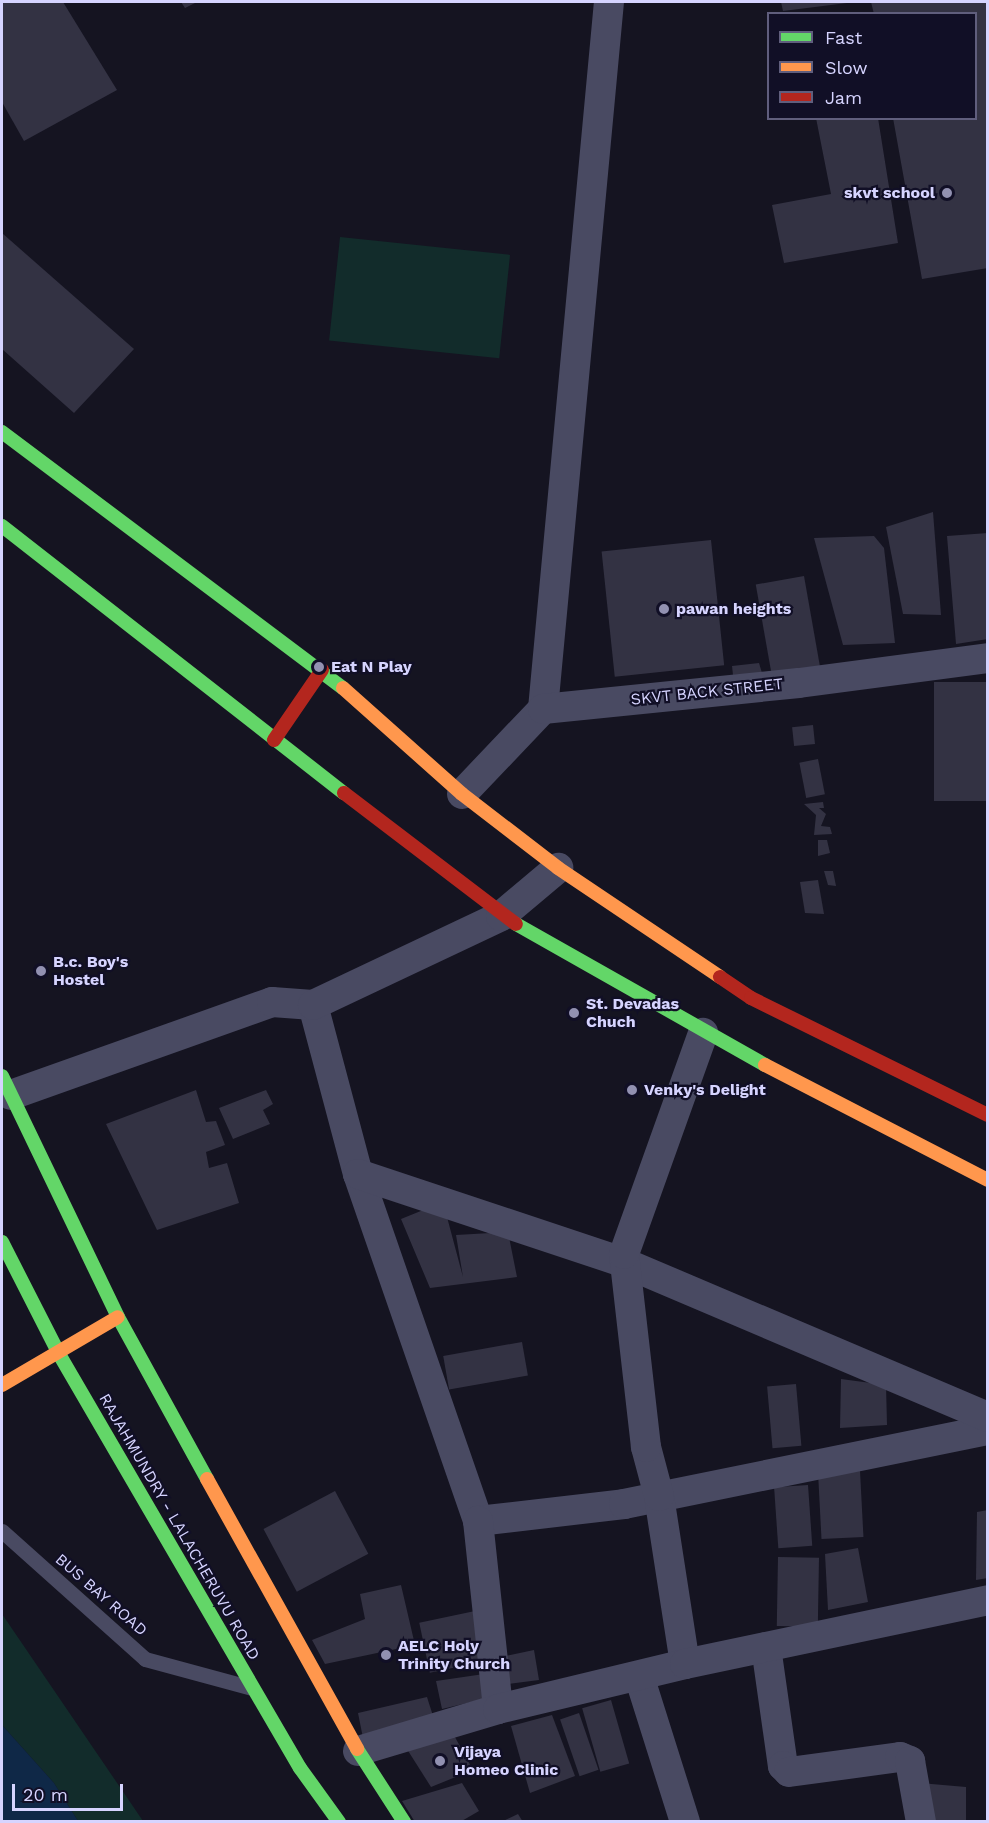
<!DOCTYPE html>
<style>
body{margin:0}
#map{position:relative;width:989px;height:1823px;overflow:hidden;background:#151421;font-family:"Work Sans",sans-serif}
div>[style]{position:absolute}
.green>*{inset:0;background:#122c2b;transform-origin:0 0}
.water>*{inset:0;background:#0f2847}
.building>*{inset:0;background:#333243;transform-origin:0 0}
.lane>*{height:15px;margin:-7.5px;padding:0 7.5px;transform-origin:7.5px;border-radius:7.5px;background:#494a62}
.street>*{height:30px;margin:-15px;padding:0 15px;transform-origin:15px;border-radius:15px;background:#494a62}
.fast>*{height:14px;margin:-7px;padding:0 7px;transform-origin:7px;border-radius:7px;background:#63d668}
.slow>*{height:14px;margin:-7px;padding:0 7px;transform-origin:7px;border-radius:7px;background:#ff974d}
.jam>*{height:14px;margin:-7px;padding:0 7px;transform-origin:7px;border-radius:7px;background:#b3261e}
.dots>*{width:16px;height:16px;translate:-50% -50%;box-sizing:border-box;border:3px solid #110f26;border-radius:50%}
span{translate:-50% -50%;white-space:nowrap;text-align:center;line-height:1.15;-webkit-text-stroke:4.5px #110f26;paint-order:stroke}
.poi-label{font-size:16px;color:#d6d4ff;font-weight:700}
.right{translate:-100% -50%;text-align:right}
.left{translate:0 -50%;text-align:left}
.street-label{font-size:16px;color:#d6d4ff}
.frame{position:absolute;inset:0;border:3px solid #d6d4ff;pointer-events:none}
.legend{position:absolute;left:767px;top:12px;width:210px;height:108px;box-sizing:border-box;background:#110f26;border:2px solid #605e7d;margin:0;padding:8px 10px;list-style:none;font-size:18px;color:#d6d4ff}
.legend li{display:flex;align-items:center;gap:12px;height:30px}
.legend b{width:30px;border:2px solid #605e7d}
.scale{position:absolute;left:12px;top:1784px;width:111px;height:27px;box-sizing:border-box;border:3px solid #d6d4ff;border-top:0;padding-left:8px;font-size:18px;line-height:21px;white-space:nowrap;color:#d6d4ff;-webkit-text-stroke:4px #110f26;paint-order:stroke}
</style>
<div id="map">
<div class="green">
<i style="left:340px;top:237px;width:171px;height:104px;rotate:6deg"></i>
<i style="clip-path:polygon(2px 1614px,143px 1821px,78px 1821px,54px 1783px,2px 1725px)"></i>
</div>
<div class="water">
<i style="clip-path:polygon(2px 1725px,54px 1783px,78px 1821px,2px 1821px)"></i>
</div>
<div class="building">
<i style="clip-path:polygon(2px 2px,63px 2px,117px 90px,24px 141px,2px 102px)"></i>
<i style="clip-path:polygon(181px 2px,197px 2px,185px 8px)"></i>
<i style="clip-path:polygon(781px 2px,847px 2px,847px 3px,783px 11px)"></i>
<i style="clip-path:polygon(871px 2px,988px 2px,988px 268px,922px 279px,893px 118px,976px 118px,976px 14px,874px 14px)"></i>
<i style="clip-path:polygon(816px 118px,878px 118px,898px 243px,784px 263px,772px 205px,831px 194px)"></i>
<i style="clip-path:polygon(2px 233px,134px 349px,74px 413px,2px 349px)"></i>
<i style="clip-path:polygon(933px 512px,941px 615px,903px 614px,886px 527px)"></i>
<i style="clip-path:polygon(988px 533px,988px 639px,956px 644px,947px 536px)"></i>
<i style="clip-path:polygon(874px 536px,884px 548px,895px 643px,843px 645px,814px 538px)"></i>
<i style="left:711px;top:540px;width:126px;height:110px;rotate:84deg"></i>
<i style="left:804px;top:576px;width:92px;height:49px;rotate:80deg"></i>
<i style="clip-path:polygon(759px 663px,762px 673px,733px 675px,732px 666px)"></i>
<i style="left:934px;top:682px;width:54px;height:119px"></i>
<i style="left:813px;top:725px;width:19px;height:21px;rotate:84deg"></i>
<i style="left:818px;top:759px;width:36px;height:19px;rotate:79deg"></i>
<i style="clip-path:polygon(823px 802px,824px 808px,819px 808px,826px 814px,821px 826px,830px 827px,832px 834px,814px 835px,816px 815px,804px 804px)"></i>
<i style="clip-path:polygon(818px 840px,827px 840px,830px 853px,818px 856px)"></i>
<i style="clip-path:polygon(824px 871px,833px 871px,836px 886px,828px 885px)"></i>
<i style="clip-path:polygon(818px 880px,824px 914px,805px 913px,800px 882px)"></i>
<i style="clip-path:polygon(196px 1090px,206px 1122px,216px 1121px,225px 1145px,206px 1152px,209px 1168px,227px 1163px,239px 1203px,157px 1230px,106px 1124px)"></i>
<i style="clip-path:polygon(266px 1090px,273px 1104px,263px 1110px,270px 1124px,233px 1139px,219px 1108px)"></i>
<i style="clip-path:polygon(443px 1202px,463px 1277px,456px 1235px,508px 1232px,517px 1277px,430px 1288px,401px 1219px)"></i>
<i style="left:522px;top:1342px;width:34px;height:80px;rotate:80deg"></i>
<i style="clip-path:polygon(841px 1379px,886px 1385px,887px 1425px,840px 1428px)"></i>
<i style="left:796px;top:1384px;width:62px;height:29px;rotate:85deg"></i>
<i style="left:860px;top:1471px;width:66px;height:42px;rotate:87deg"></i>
<i style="left:808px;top:1485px;width:61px;height:34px;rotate:86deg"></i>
<i style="left:335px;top:1491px;width:71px;height:81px;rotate:62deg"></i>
<i style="clip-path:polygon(988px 1510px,988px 1578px,976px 1580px,977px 1512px)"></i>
<i style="clip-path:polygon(858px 1548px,868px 1602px,828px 1610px,825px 1554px)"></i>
<i style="left:778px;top:1557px;width:41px;height:69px;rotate:1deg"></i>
<i style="clip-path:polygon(401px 1585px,415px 1645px,325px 1664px,312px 1640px,365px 1619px,360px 1594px)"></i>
<i style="left:475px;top:1611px;width:51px;height:57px;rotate:78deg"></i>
<i style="clip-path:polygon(534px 1650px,539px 1680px,508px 1684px,501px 1657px)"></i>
<i style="clip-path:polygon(484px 1674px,488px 1698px,442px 1709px,436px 1681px)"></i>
<i style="clip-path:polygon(427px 1697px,433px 1716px,363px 1738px,358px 1713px)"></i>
<i style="left:611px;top:1700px;width:66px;height:30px;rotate:74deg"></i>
<i style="left:579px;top:1713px;width:60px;height:20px;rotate:71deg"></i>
<i style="clip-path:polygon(552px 1715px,575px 1776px,530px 1793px,511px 1726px)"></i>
<i style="clip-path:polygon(450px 1728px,473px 1770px,431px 1787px,405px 1746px)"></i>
<i style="clip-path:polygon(462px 1783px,479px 1811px,460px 1822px,415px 1822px,402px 1801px)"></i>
<i style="clip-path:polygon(920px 1783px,966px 1787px,966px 1822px,924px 1822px)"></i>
<i style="clip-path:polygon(518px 1814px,523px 1822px,501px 1822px)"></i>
</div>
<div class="lane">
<i style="left:2px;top:1531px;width:192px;rotate:41.8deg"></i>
<i style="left:145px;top:1659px;width:108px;rotate:15.1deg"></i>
</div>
<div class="street">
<i style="left:543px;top:709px;width:710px;rotate:-84.67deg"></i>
<i style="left:462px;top:794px;width:117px;rotate:-46.4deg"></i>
<i style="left:543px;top:709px;width:257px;rotate:-5.8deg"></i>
<i style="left:799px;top:683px;width:191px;rotate:-7.5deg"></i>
<i style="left:313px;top:1005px;width:175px;rotate:75.1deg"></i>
<i style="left:358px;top:1174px;width:367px;rotate:70.9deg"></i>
<i style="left:478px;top:1521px;width:147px;rotate:-6.6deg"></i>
<i style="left:624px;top:1504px;width:371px;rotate:-11.5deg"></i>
<i style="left:11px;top:1095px;width:277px;rotate:-19.6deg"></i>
<i style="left:272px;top:1002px;width:41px;rotate:4.2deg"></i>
<i style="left:313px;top:1005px;width:208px;rotate:-25.3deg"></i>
<i style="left:501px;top:916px;width:75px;rotate:-40.1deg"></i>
<i style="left:358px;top:1174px;width:281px;rotate:18.4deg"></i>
<i style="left:625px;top:1263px;width:394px;rotate:23deg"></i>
<i style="left:478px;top:1521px;width:189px;rotate:83.9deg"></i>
<i style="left:766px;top:1647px;width:120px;rotate:81.9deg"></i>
<i style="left:783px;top:1766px;width:8px;rotate:45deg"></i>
<i style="left:789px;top:1772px;width:112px;rotate:-7.7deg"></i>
<i style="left:900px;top:1757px;width:11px;rotate:22deg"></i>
<i style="left:910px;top:1761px;width:62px;rotate:79.8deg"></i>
<i style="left:685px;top:1664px;width:170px;rotate:-98.8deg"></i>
<i style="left:659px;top:1496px;width:51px;rotate:-104.9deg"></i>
<i style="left:646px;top:1447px;width:194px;rotate:-96.5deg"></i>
<i style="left:624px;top:1254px;width:235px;rotate:-70.3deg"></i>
<i style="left:639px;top:1676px;width:153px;rotate:72.5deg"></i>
<i style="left:358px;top:1751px;width:146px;rotate:-16.7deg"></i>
<i style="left:498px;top:1709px;width:192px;rotate:-13.5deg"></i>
<i style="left:685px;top:1664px;width:310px;rotate:-11.9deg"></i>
</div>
<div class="fast">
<i style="left:2px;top:432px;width:426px;rotate:36.9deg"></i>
<i style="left:2px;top:526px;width:434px;rotate:38deg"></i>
<i style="left:516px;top:924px;width:286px;rotate:29.5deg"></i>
<i style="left:2px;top:1076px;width:267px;rotate:64.3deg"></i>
<i style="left:118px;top:1317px;width:185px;rotate:61.2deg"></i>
<i style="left:2px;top:1242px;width:126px;rotate:63deg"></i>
<i style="left:59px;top:1354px;width:479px;rotate:59.8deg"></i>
<i style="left:300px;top:1768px;width:67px;rotate:54.2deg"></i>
<i style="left:357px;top:1749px;width:87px;rotate:57.2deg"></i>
</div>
<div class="slow">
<i style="left:343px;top:688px;width:159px;rotate:41.7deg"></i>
<i style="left:462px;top:794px;width:121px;rotate:37.6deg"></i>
<i style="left:558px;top:868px;width:195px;rotate:33.9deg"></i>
<i style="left:765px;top:1065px;width:251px;rotate:27.3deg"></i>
<i style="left:2px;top:1385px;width:134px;rotate:-30.4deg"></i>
<i style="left:207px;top:1479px;width:309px;rotate:60.9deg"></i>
</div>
<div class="jam">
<i style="left:274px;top:740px;width:85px;rotate:-55.6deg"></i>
<i style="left:344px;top:793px;width:216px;rotate:37.3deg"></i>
<i style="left:720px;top:977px;width:37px;rotate:34deg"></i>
<i style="left:751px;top:998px;width:264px;rotate:26.3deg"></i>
</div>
<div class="dots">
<i style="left:947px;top:193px;background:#9291b1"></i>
<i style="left:664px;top:609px;background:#9291b1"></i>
<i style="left:319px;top:667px;background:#9291b1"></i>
<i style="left:41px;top:971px;background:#9291b1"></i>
<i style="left:574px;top:1013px;background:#9291b1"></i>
<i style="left:632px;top:1090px;background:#9291b1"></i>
<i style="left:386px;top:1655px;background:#9291b1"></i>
<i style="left:440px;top:1761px;background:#9291b1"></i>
</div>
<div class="poi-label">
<span class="right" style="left:935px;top:193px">skvt school</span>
<span class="left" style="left:676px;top:609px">pawan heights</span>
<span class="left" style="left:331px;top:667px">Eat N Play</span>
<span class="left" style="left:53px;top:971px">B.c. Boy's<br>Hostel</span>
<span class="left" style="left:586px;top:1013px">St. Devadas<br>Chuch</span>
<span class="left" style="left:644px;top:1090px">Venky's Delight</span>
<span class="left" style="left:398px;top:1655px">AELC Holy<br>Trinity Church</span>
<span class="left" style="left:454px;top:1761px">Vijaya<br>Homeo Clinic</span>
</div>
<div class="street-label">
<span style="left:707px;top:692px;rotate:-6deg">SKVT BACK STREET</span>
<span style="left:179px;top:1527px;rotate:60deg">RAJAHMUNDRY - LALACHERUVU ROAD</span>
<span style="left:101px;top:1595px;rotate:41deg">BUS BAY ROAD</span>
</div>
<div class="frame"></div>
<ul class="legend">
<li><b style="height:8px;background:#63d668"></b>Fast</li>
<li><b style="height:8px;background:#ff974d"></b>Slow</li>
<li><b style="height:8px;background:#b3261e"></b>Jam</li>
</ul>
<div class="scale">20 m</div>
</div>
